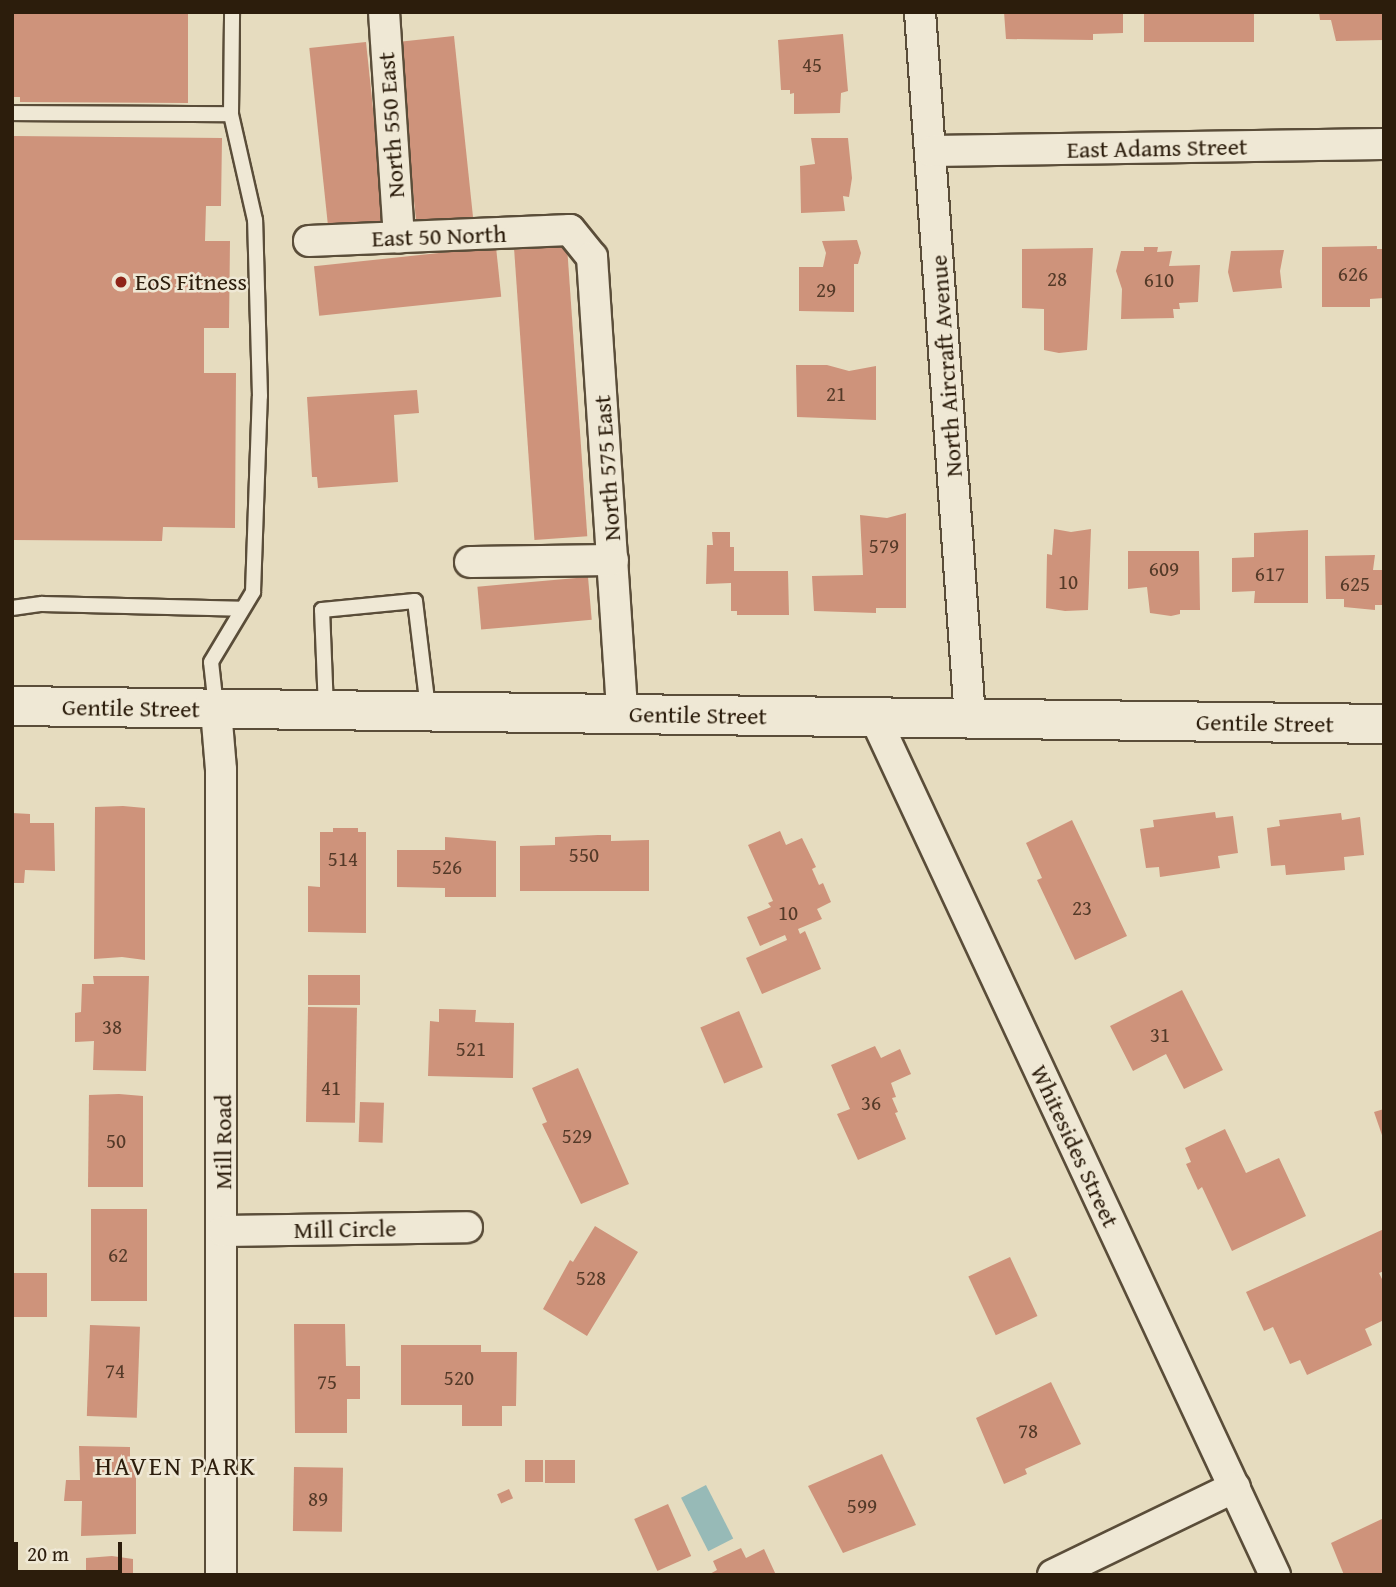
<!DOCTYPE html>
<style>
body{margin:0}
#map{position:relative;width:1396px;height:1587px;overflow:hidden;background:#e6dcbf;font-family:"Gentium Book Plus",serif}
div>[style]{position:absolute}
.water>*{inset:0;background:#97bab7;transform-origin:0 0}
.building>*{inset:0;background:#ce937b;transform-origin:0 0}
.roads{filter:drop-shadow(2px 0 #5a4d39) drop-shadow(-2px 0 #5a4d39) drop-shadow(0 2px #5a4d39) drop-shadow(0 -2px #5a4d39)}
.service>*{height:14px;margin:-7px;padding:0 7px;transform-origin:7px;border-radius:7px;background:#efe8d5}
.minor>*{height:30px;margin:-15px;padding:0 15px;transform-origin:15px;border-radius:15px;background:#efe8d5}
.secondary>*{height:38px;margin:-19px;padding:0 19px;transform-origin:19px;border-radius:19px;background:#efe8d5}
.dots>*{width:19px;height:19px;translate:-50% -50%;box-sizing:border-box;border:4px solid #efe8d5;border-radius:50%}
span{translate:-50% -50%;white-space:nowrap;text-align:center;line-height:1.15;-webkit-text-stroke:5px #efe8d5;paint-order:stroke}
.number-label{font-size:21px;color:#543a28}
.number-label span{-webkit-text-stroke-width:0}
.street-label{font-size:24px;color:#2c1d0c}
.poi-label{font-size:24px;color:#2c1d0c}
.left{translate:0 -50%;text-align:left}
.neighbourhood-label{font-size:26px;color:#2c1d0c;letter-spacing:2px}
.frame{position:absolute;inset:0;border:14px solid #2c1d0c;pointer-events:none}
.scale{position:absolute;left:14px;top:1542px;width:108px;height:32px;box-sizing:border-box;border:4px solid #2c1d0c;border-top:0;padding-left:9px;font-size:21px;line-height:24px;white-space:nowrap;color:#2c1d0c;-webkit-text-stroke:5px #efe8d5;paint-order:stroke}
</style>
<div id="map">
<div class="water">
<i style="left:706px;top:1485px;width:60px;height:28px;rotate:63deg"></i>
</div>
<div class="building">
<i style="clip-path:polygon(12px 12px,188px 12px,188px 103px,20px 102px,20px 97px,12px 97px)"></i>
<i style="clip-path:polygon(1004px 12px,1123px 12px,1123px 33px,1093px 34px,1093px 40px,1006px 39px)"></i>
<i style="left:1144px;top:12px;width:110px;height:30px"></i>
<i style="clip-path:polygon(1319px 12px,1384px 12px,1384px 40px,1336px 41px,1331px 20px,1320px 20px)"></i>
<i style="clip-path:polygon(843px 34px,848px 91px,841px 93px,840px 113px,794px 114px,794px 93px,790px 94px,790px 90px,781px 90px,778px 40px)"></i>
<i style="left:454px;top:36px;width:187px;height:57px;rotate:84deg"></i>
<i style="left:366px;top:42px;width:185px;height:57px;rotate:84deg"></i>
<i style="clip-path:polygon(13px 136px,222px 138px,221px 206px,206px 206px,205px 241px,230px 241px,229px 328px,204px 328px,204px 373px,236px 373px,235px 528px,163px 527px,162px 541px,12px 540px)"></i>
<i style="clip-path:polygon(811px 138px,848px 138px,852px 178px,849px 197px,843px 196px,845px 211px,801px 213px,800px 166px,815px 164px)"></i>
<i style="clip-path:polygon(857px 240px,861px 253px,858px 264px,854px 264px,854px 312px,799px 311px,799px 267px,823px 267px,826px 253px,822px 241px)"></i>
<i style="left:567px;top:246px;width:291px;height:53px;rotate:86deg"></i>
<i style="clip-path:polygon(1377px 246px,1377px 249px,1384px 249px,1384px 298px,1370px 299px,1370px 307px,1322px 307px,1322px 247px)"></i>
<i style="left:496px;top:247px;width:50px;height:183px;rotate:84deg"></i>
<i style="clip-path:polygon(1144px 247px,1158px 247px,1157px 252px,1172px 251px,1169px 266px,1200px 265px,1198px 302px,1179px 303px,1180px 309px,1173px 309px,1174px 318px,1121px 319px,1122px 289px,1116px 271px,1121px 251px,1144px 251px)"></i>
<i style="clip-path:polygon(1093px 248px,1087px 350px,1059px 353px,1044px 350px,1044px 309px,1022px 308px,1022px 249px)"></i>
<i style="clip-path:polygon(1284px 250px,1280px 271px,1282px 288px,1233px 292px,1228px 272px,1231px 251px)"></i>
<i style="clip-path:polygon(796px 365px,827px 365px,849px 371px,876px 366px,876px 420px,797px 417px)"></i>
<i style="clip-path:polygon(417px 390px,419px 413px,394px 415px,398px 482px,318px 488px,317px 477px,312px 477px,307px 397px)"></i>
<i style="clip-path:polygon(906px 513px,906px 608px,876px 608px,876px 613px,814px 611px,812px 576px,863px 575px,860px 515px,887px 518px)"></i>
<i style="clip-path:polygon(1054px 529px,1071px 532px,1091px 529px,1088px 610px,1065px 611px,1046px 608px,1047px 554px,1052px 555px)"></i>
<i style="clip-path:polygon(1308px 530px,1308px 603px,1254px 603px,1255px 591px,1232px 592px,1232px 558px,1254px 557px,1254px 533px)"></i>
<i style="clip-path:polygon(712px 532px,730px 532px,730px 547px,734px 547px,734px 571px,788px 571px,789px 615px,737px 615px,737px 611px,731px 611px,731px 583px,706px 584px,707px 545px,713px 545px)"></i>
<i style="clip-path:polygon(1128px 551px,1199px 551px,1200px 610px,1180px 610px,1180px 614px,1171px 616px,1150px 613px,1147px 587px,1128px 589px)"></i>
<i style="clip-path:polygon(1375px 555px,1373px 570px,1384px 570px,1384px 605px,1375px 605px,1375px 610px,1344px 607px,1344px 599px,1326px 599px,1325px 556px)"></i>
<i style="left:588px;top:577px;width:43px;height:111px;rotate:85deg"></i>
<i style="clip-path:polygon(123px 806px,145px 808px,145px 960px,122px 957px,94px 959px,95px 807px)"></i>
<i style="clip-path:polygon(1215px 812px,1216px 818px,1233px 816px,1238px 853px,1218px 856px,1220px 868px,1160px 877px,1159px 867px,1146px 868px,1140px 829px,1154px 827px,1153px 820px)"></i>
<i style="clip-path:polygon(12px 813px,30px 814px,30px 823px,54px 823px,55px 871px,25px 870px,24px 883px,12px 883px)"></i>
<i style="clip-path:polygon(1341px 813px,1342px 820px,1360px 817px,1364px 855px,1344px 857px,1345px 870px,1286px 875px,1285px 865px,1271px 866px,1267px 828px,1280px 826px,1279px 820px)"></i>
<i style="clip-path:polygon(1072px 820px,1127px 936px,1075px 960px,1037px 880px,1042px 878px,1026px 843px)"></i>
<i style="clip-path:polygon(333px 828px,358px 828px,358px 832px,366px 832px,366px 933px,308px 932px,308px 886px,320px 887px,320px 832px,333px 832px)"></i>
<i style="clip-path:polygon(780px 831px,786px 845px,802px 838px,816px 867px,812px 869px,819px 885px,823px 883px,831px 902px,817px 909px,822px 919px,798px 929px,800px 934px,805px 931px,821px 969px,762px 994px,746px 958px,787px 940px,785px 935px,760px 946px,747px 917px,771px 907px,768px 903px,773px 901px,748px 845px)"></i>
<i style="clip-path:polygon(598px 835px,611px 835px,611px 841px,649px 840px,649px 891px,520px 891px,520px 846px,555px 845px,555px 837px)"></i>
<i style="clip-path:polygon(445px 837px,496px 841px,496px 897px,445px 897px,445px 888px,397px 887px,397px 850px,445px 850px)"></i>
<i style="left:360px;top:975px;width:30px;height:52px;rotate:90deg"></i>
<i style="clip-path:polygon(93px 976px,149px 976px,146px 1071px,93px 1070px,94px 1041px,75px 1042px,75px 1013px,81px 1012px,82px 984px,94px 984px)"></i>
<i style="clip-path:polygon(1182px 990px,1223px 1070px,1184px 1089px,1166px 1054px,1133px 1071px,1110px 1026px)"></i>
<i style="left:308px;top:1007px;width:49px;height:115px;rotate:1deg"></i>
<i style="clip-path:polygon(439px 1009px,476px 1010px,475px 1022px,514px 1023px,513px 1078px,428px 1076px,430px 1021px,439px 1022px)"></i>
<i style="left:739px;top:1011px;width:61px;height:42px;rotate:67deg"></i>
<i style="clip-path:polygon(875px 1046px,881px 1058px,900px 1049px,911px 1074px,891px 1083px,896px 1097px,892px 1098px,898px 1112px,895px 1113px,906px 1139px,858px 1160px,837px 1114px,850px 1109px,831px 1065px)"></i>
<i style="clip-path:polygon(578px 1068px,629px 1184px,581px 1204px,542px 1124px,547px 1122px,532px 1088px)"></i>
<i style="clip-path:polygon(119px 1094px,143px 1096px,143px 1187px,88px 1187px,89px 1095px)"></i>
<i style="left:360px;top:1102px;width:24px;height:40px;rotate:2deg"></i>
<i style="clip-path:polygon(1384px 1109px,1384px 1138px,1383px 1138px,1374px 1112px)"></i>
<i style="clip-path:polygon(1225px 1129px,1246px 1173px,1279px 1158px,1306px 1216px,1232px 1251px,1202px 1187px,1198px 1190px,1186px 1164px,1191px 1162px,1185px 1148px)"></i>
<i style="left:91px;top:1209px;width:56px;height:92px"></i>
<i style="clip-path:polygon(595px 1226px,638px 1252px,587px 1336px,543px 1309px,570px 1260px,573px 1262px)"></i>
<i style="clip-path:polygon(1384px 1229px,1384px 1271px,1379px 1273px,1384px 1283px,1384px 1320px,1365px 1329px,1372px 1345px,1307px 1375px,1300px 1360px,1290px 1364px,1273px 1327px,1264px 1331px,1246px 1292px)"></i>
<i style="left:1010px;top:1257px;width:65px;height:46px;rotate:65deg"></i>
<i style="left:12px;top:1273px;width:35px;height:44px"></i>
<i style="clip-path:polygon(294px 1324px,345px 1324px,346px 1366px,360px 1366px,360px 1399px,347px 1399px,347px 1433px,295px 1433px)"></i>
<i style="left:90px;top:1325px;width:50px;height:91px;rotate:2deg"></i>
<i style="clip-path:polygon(401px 1345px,481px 1345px,481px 1352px,517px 1352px,516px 1406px,502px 1406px,502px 1426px,462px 1426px,462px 1405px,401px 1405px)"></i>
<i style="clip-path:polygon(1051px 1382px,1081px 1444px,1025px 1469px,1027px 1474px,1004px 1484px,976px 1418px)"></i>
<i style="clip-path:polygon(79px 1446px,130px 1447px,130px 1465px,136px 1465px,136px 1534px,81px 1536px,82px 1501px,64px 1501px,66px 1480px,80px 1480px)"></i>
<i style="clip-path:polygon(882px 1454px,916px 1525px,843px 1553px,808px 1486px)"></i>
<i style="left:525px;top:1460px;width:18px;height:22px"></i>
<i style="left:545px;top:1460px;width:30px;height:23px"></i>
<i style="left:294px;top:1467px;width:49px;height:64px;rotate:1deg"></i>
<i style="left:509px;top:1489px;width:10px;height:13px;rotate:66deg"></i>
<i style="left:668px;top:1504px;width:57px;height:37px;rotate:66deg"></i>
<i style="clip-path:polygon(1384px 1518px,1384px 1575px,1344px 1575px,1331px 1543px)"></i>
<i style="clip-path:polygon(741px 1548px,746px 1558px,764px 1549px,776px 1575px,708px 1575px,717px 1570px,713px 1561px)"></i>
<i style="clip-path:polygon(112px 1556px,133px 1559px,133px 1575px,86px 1575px,86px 1558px)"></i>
</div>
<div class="roads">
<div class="service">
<i style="left:12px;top:113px;width:219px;rotate:0.3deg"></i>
<i style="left:12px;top:608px;width:30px;rotate:-8deg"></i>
<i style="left:42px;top:604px;width:199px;rotate:1.4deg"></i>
<i style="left:216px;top:707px;width:45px;rotate:-96.3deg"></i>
<i style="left:211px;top:662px;width:82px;rotate:-59deg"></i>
<i style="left:253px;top:592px;width:196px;rotate:-88deg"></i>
<i style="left:260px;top:396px;width:176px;rotate:-91.6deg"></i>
<i style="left:255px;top:220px;width:109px;rotate:-102.8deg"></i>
<i style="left:231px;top:114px;width:102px;rotate:-89.4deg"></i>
<i style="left:326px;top:709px;width:99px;rotate:-92.3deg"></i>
<i style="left:322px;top:610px;width:93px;rotate:-5.5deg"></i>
<i style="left:415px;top:601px;width:109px;rotate:83.1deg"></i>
</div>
<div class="minor">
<i style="left:384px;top:12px;width:226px;rotate:86.2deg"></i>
<i style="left:920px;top:12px;width:709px;rotate:85.95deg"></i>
<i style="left:931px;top:151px;width:453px;rotate:-0.9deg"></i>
<i style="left:309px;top:241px;width:261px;rotate:-2.4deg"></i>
<i style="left:570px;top:230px;width:35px;rotate:51deg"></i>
<i style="left:592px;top:257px;width:457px;rotate:86.2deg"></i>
<i style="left:470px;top:562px;width:143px;rotate:-0.8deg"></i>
<i style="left:216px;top:710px;width:60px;rotate:85.2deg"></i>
<i style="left:221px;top:770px;width:805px;rotate:90deg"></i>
<i style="left:875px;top:718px;width:946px;rotate:64.98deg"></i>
<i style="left:223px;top:1231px;width:244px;rotate:-0.9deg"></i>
<i style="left:1053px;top:1575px;width:202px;rotate:-25.8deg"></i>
</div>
<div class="secondary">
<i style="left:12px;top:706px;width:1372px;rotate:0.75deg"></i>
</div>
</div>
<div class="dots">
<i style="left:121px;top:282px;background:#8f2418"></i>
</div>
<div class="number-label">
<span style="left:812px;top:65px">45</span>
<span style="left:1353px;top:274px">626</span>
<span style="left:1057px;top:279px">28</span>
<span style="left:1159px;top:280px">610</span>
<span style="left:826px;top:290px">29</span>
<span style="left:836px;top:394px">21</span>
<span style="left:884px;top:546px">579</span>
<span style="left:1164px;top:569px">609</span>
<span style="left:1270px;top:574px">617</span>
<span style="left:1068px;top:582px">10</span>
<span style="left:1355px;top:584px">625</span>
<span style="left:584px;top:855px">550</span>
<span style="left:343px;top:859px">514</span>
<span style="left:447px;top:867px">526</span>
<span style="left:1082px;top:908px">23</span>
<span style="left:788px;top:913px">10</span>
<span style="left:112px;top:1027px">38</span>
<span style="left:1160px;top:1035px">31</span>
<span style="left:471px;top:1049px">521</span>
<span style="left:331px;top:1088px">41</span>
<span style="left:871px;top:1103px">36</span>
<span style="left:577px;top:1136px">529</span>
<span style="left:116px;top:1141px">50</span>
<span style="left:118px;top:1255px">62</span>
<span style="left:591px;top:1278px">528</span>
<span style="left:115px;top:1371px">74</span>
<span style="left:459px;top:1378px">520</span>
<span style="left:327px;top:1382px">75</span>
<span style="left:1028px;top:1431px">78</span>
<span style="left:318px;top:1499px">89</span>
<span style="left:862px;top:1506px">599</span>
</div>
<div class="street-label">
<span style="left:391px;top:125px;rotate:-94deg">North 550 East</span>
<span style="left:1157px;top:148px;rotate:-1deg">East Adams Street</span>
<span style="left:439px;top:236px;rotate:-2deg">East 50 North</span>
<span style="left:946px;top:366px;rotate:-94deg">North Aircraft Avenue</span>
<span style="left:607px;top:468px;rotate:-94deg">North 575 East</span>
<span style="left:131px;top:708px;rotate:1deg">Gentile Street</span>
<span style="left:698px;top:715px;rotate:1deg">Gentile Street</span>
<span style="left:1265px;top:723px;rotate:1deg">Gentile Street</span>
<span style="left:223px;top:1142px;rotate:-90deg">Mill Road</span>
<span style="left:1075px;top:1146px;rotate:65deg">Whitesides Street</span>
<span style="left:345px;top:1229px;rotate:-1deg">Mill Circle</span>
</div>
<div class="poi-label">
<span class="left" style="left:135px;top:282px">EoS Fitness</span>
</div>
<div class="neighbourhood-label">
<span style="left:176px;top:1466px">HAVEN PARK</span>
</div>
<div class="frame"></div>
<div class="scale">20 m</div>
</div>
